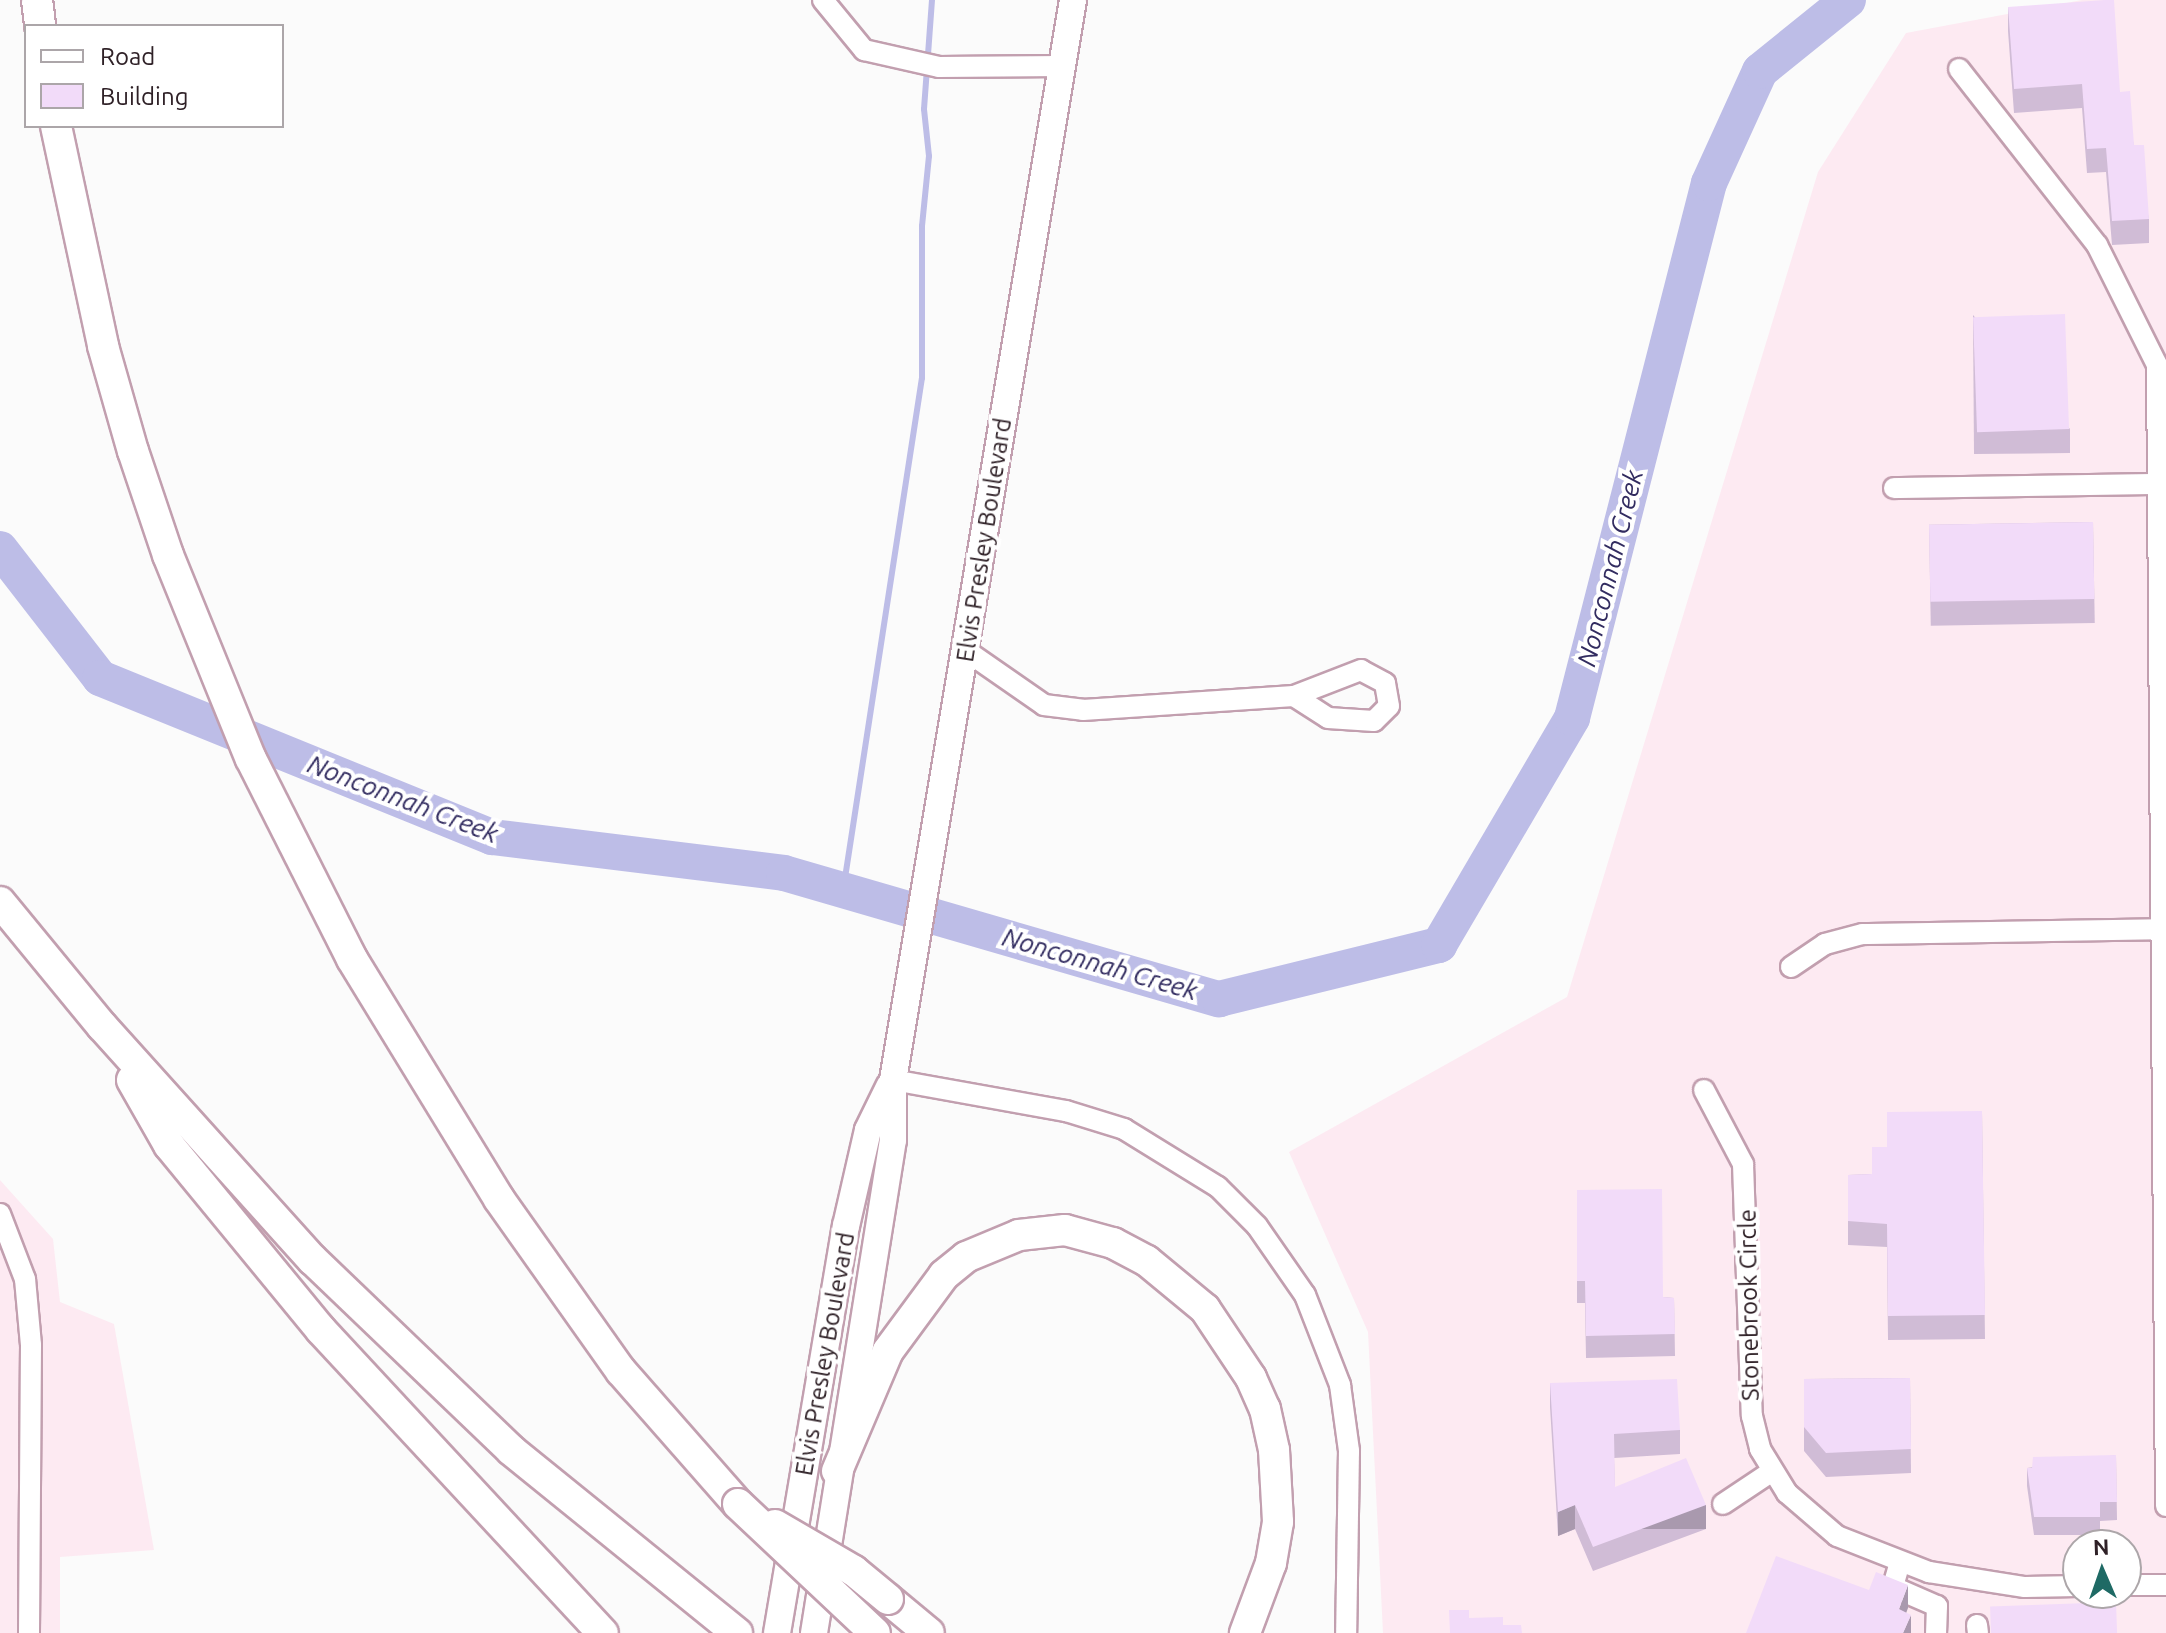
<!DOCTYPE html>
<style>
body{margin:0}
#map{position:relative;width:2166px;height:1633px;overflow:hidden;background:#fbfbfb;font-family:Ubuntu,sans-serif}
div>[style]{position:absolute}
.built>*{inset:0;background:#fdeaf2}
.stream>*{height:6px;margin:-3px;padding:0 3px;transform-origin:3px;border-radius:3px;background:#bdbde7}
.river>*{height:36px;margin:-18px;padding:0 18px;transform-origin:18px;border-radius:18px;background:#bdbde7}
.roads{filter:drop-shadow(2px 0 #c29faf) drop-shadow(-2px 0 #c29faf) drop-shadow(0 2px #c29faf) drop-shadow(0 -2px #c29faf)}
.minor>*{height:20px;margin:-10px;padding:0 10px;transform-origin:10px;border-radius:10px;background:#fff}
.major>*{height:26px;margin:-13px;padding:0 13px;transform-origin:13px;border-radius:13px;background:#fff}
.highway>*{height:30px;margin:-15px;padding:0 15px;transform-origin:15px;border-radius:15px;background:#fff}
.bridges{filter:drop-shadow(2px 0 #c29faf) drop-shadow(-2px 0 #c29faf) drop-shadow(0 2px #c29faf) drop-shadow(0 -2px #c29faf)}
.highway-bridge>*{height:30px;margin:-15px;padding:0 15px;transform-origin:15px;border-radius:15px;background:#fff}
.wall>*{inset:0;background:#d0bcd6;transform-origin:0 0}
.shaded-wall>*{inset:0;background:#a999ae;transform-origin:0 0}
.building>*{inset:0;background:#f2dbf9;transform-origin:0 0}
span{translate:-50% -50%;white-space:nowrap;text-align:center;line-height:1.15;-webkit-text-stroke:8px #fff;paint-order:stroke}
.street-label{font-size:24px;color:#2f2127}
.water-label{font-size:26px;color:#322c60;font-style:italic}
.legend{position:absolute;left:24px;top:24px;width:260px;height:104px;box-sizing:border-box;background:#fff;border:2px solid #aca6a9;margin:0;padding:10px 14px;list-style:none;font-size:24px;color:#2f2127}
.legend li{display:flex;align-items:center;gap:16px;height:40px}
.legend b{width:40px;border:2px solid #aca6a9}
.north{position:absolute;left:2062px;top:1529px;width:80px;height:80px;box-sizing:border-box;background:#fff;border:2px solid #aca6a9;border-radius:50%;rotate:358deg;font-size:22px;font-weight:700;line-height:32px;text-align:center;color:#2f2127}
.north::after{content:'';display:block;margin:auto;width:28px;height:36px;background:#1f6a65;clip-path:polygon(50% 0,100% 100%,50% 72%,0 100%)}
</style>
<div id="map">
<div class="built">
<i style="clip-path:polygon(evenodd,2082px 0,2166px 0,2166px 1633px,1383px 1633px,1368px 1332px,1289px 1152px,1567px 997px,1818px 172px,1906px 33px,2082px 0,2078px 1545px,2126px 1545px,2126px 1593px,2078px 1593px,2078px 1545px)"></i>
<i style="clip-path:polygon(0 1180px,53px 1239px,60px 1302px,114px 1324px,154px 1550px,60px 1557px,60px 1633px,0 1633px)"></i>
</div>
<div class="stream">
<i style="left:843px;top:891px;width:519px;rotate:-81.25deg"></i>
<i style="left:922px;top:378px;width:152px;rotate:-90deg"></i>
<i style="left:922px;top:226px;width:70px;rotate:-84.3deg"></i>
<i style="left:929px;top:156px;width:47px;rotate:-96.1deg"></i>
<i style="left:924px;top:109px;width:109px;rotate:-85.8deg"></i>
</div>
<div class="river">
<i style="left:0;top:549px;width:163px;rotate:52.2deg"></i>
<i style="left:100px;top:678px;width:423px;rotate:22.1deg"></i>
<i style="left:492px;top:837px;width:294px;rotate:7deg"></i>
<i style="left:784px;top:873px;width:453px;rotate:16.2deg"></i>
<i style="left:1219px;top:999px;width:227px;rotate:-13.8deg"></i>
<i style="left:1439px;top:945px;width:263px;rotate:-59.6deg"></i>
<i style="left:1572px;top:718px;width:552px;rotate:-75.64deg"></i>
<i style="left:1709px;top:183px;width:123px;rotate:-65.5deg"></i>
<i style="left:1760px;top:71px;width:113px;rotate:-38.9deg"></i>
</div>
<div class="roads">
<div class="minor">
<i style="left:823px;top:0;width:65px;rotate:50.6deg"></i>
<i style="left:864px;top:50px;width:77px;rotate:12.8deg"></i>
<i style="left:939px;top:67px;width:124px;rotate:-0.5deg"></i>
<i style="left:1959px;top:69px;width:224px;rotate:51.9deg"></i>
<i style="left:2097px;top:245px;width:134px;rotate:63.4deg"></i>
<i style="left:2157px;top:365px;width:1141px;rotate:89.55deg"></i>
<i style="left:1894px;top:488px;width:264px;rotate:-0.9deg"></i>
<i style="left:965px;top:650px;width:96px;rotate:34.8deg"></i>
<i style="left:1044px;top:705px;width:39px;rotate:7deg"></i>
<i style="left:1083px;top:710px;width:211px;rotate:-3.8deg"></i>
<i style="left:1294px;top:696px;width:40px;rotate:32.9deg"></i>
<i style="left:1328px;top:718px;width:46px;rotate:3.7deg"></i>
<i style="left:1374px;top:721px;width:21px;rotate:-45deg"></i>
<i style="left:1389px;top:706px;width:23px;rotate:-100deg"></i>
<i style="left:1385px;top:683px;width:27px;rotate:-152deg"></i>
<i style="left:1361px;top:670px;width:72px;rotate:158.8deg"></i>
<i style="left:1791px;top:967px;width:41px;rotate:-34.1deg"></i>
<i style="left:1825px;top:944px;width:39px;rotate:-15deg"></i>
<i style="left:1863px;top:934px;width:303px;rotate:-0.9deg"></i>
<i style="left:893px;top:1080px;width:176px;rotate:10.2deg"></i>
<i style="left:1066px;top:1111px;width:61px;rotate:17.2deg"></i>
<i style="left:1124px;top:1129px;width:110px;rotate:31.7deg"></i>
<i style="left:1218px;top:1187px;width:55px;rotate:45deg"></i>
<i style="left:1257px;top:1226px;width:84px;rotate:55.2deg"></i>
<i style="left:1305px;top:1295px;width:97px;rotate:68.7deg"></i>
<i style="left:1340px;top:1385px;width:67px;rotate:82.2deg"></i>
<i style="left:1349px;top:1451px;width:182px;rotate:90.9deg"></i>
<i style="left:1704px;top:1090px;width:84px;rotate:62.2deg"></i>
<i style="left:1743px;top:1164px;width:252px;rotate:88deg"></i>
<i style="left:1752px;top:1416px;width:34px;rotate:76deg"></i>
<i style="left:1760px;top:1449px;width:52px;rotate:58.5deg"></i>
<i style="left:1787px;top:1493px;width:66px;rotate:40.7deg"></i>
<i style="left:1837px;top:1536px;width:99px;rotate:21.4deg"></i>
<i style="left:1929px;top:1572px;width:97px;rotate:8.9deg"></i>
<i style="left:2025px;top:1587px;width:53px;rotate:-1.1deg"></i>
<i style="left:0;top:1214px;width:70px;rotate:69deg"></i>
<i style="left:25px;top:1279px;width:66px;rotate:84.8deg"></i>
<i style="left:31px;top:1345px;width:288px;rotate:90.4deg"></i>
<i style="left:1723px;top:1504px;width:58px;rotate:-33.7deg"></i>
<i style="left:1900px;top:1562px;width:26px;rotate:106deg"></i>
<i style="left:1893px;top:1587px;width:48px;rotate:23.4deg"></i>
<i style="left:1937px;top:1606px;width:27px;rotate:92deg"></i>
<i style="left:2126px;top:1585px;width:40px"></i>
<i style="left:1977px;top:1625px;width:8px;rotate:83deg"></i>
</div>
<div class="major">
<i style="left:777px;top:1633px;width:413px;rotate:-80.4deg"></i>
<i style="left:846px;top:1226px;width:98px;rotate:-77.1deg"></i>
<i style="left:868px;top:1130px;width:48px;rotate:-64deg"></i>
<i style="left:814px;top:1633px;width:499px;rotate:-80.9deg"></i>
<i style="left:893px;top:1140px;width:60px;rotate:-90deg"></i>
<i style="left:893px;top:1080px;width:1095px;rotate:-80.54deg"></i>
</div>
<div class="highway">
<i style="left:37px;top:0;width:26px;rotate:83deg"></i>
<i style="left:56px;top:126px;width:225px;rotate:77.9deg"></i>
<i style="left:103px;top:346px;width:109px;rotate:74.1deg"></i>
<i style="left:133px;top:451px;width:110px;rotate:71.4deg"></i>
<i style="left:168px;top:555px;width:220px;rotate:67.9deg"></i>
<i style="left:251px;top:759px;width:224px;rotate:63.2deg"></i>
<i style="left:352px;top:959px;width:281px;rotate:58.5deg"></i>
<i style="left:499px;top:1199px;width:211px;rotate:54.7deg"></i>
<i style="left:621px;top:1371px;width:177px;rotate:48.7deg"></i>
<i style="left:0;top:902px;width:161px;rotate:50.6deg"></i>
<i style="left:102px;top:1026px;width:315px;rotate:48deg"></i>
<i style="left:313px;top:1260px;width:274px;rotate:43.8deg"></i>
<i style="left:511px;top:1450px;width:291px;rotate:39deg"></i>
<i style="left:132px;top:1080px;width:75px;rotate:60.4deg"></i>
<i style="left:169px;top:1145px;width:239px;rotate:50.6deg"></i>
<i style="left:321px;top:1330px;width:414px;rotate:47.1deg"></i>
<i style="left:837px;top:1471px;width:130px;rotate:-67deg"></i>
<i style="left:888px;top:1351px;width:94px;rotate:-53.6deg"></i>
<i style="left:944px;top:1275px;width:28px;rotate:-39deg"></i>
<i style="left:966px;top:1257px;width:57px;rotate:-22.5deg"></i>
<i style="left:1019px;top:1235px;width:46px;rotate:-6.2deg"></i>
<i style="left:1065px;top:1230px;width:50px;rotate:15.2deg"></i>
<i style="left:1113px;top:1243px;width:38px;rotate:28deg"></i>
<i style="left:1147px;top:1261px;width:75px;rotate:39.6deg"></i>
<i style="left:1205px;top:1309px;width:83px;rotate:56.3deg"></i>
<i style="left:1251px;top:1378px;width:34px;rotate:66deg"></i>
<i style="left:1265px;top:1409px;width:42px;rotate:77.6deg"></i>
<i style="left:1274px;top:1450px;width:72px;rotate:86.8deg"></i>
<i style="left:1278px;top:1522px;width:42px;rotate:99.7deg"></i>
<i style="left:1271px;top:1563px;width:75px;rotate:110.4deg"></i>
<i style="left:888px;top:1599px;width:53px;rotate:39.7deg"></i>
</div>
</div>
<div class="bridges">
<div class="highway-bridge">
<i style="left:738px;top:1504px;width:188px;rotate:43.3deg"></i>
<i style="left:775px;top:1525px;width:91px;rotate:30.2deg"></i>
<i style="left:854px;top:1571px;width:44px;rotate:39.5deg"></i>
</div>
</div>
<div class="wall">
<i style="clip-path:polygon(2008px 7px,2120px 92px,2134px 145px,2149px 219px,2149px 243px,2112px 245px,2106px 172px,2087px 173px,2082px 108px,2014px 113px,2008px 31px)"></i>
<i style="clip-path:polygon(1973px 315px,2070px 429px,2070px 453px,1974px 454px)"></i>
<i style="left:2093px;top:522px;width:101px;height:164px;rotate:89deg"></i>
<i style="clip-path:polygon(1982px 1111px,1985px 1339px,1888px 1340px,1887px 1247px,1848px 1245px,1848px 1175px,1872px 1174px,1887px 1147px)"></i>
<i style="clip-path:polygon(1577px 1190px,1663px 1297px,1674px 1298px,1675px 1356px,1586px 1358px,1585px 1303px,1577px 1303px)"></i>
<i style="clip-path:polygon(1910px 1378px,1911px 1473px,1826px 1477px,1804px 1451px,1804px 1379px)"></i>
<i style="clip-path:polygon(1550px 1383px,1680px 1430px,1680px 1454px,1614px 1458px,1615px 1487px,1706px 1529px,1593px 1571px,1575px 1529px,1558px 1536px,1550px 1407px)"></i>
<i style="clip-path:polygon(2116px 1455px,2117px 1520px,2100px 1521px,2100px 1535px,2034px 1535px,2027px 1486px,2027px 1468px)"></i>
</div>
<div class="shaded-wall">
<i style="clip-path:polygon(1575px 1505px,1575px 1529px,1558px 1536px,1558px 1512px)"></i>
<i style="left:1706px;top:1505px;width:24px;height:121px;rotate:90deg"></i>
<i style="clip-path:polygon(1908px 1585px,1908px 1608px,1899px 1632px,1899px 1609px)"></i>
<i style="clip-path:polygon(1911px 1615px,1911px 1633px,1903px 1633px)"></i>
</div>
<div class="building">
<i style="clip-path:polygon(2105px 0,2114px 0,2120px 92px,2130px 91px,2134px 145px,2144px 145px,2149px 219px,2112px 221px,2106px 148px,2087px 149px,2082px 84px,2014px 89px,2008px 7px)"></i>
<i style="left:2065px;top:314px;width:115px;height:92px;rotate:88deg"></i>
<i style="left:2093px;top:522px;width:77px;height:164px;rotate:89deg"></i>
<i style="clip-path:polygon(1982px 1111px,1985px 1315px,1888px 1316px,1887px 1224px,1848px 1221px,1848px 1175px,1872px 1174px,1872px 1147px,1887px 1147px,1887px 1112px)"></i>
<i style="clip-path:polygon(1662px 1189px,1663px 1297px,1674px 1298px,1675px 1334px,1586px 1336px,1585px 1281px,1577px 1281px,1577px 1190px)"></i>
<i style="clip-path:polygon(1910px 1378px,1911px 1449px,1826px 1453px,1804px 1427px,1804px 1379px)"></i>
<i style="clip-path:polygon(1677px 1379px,1680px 1430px,1614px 1434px,1615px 1487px,1686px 1458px,1706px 1505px,1593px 1547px,1575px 1505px,1558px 1512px,1550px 1383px)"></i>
<i style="clip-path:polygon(2116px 1455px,2117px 1502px,2100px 1502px,2100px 1517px,2034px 1517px,2027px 1468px,2032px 1468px,2033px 1457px)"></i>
<i style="clip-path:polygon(1776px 1556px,1869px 1590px,1876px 1572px,1908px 1585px,1899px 1609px,1911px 1615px,1903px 1633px,1746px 1633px)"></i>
<i style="left:2116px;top:1602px;width:31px;height:126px;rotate:88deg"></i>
<i style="clip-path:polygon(1449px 1610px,1469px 1610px,1469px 1618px,1503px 1617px,1503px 1625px,1521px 1625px,1522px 1633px,1450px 1633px)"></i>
</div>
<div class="street-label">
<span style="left:984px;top:540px;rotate:-81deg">Elvis Presley Boulevard</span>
<span style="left:1749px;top:1305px;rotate:-91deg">Stonebrook Circle</span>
<span style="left:825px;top:1354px;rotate:-80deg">Elvis Presley Boulevard</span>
</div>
<div class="water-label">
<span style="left:1610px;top:568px;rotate:-76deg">Nonconnah Creek</span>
<span style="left:403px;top:799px;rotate:21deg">Nonconnah Creek</span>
<span style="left:1100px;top:964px;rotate:16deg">Nonconnah Creek</span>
</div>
<ul class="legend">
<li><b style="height:10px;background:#fff"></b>Road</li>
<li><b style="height:22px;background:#f2dbf9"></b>Building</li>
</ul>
<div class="north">N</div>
</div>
